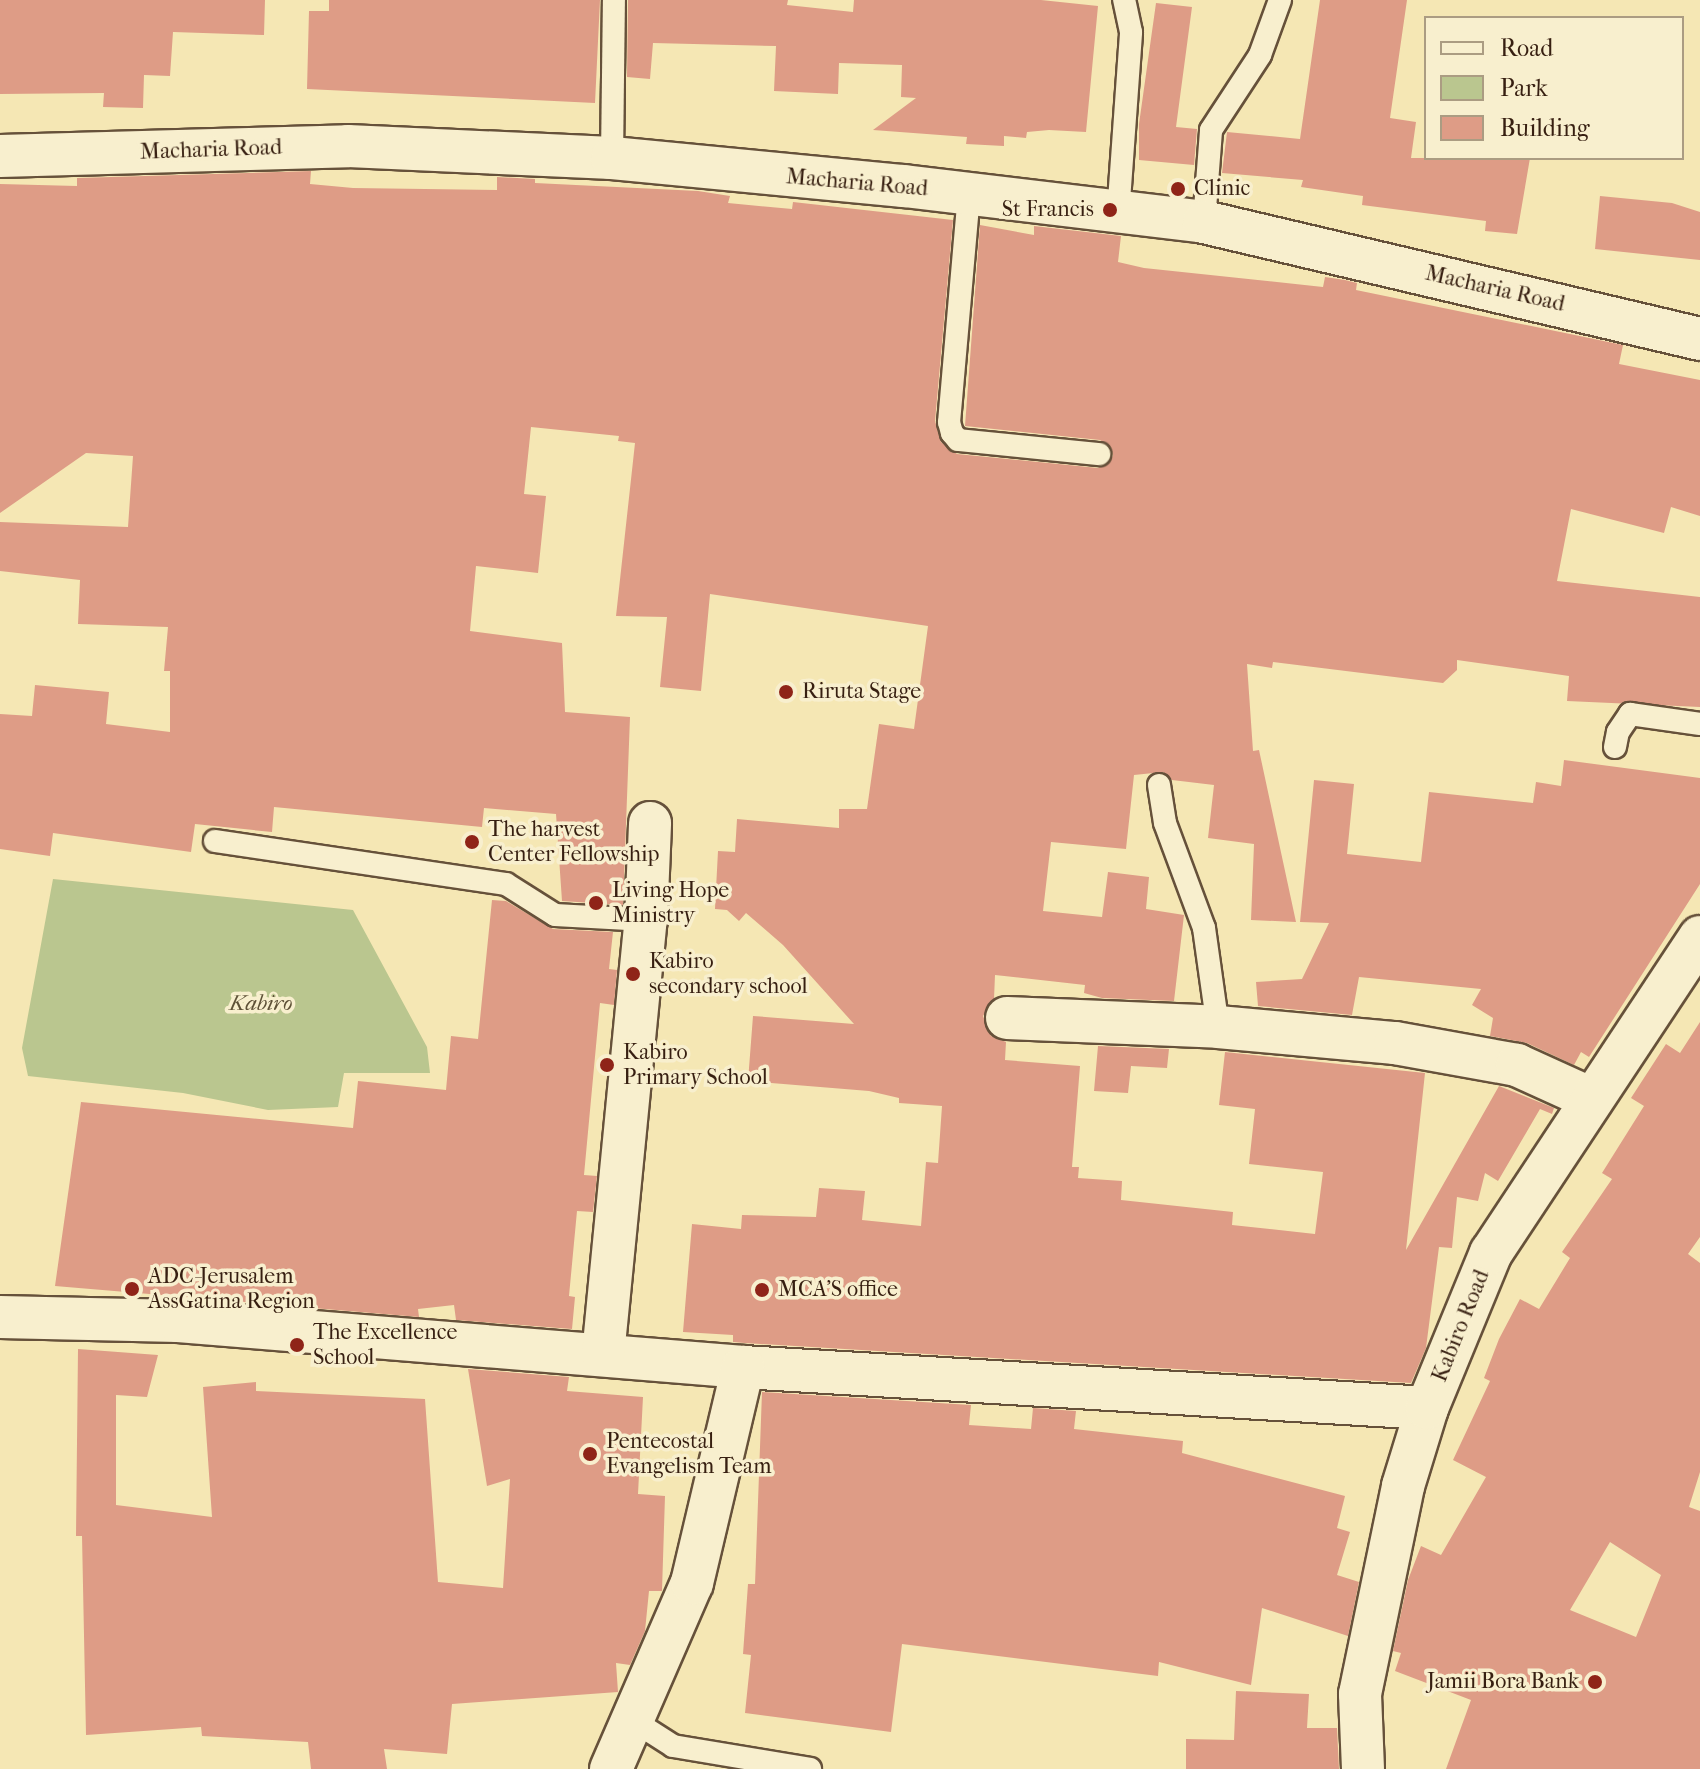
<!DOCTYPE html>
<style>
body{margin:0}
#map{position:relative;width:1700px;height:1769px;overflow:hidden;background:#f5e7b4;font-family:"IM FELL French Canon",serif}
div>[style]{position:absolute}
.green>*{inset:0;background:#bac68f}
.building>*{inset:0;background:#de9c86}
.roads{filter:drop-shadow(2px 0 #66513a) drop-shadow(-2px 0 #66513a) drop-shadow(0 2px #66513a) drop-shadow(0 -2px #66513a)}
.lane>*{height:22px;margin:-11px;padding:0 11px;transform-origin:11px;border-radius:11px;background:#f8efce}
.street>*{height:42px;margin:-21px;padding:0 21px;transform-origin:21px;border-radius:21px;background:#f8efce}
.dots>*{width:22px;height:22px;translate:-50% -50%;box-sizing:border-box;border:4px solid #f8efce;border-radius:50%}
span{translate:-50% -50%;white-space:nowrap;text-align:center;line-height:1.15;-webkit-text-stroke:7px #f8efce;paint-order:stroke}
.street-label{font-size:22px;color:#371f11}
.poi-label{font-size:22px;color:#371f11}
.left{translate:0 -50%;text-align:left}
.right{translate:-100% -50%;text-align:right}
.park-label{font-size:22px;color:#5e5137;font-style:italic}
.legend{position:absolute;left:1424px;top:16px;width:260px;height:144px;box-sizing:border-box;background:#f8efce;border:2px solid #ab9c82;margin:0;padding:10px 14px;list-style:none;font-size:24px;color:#371f11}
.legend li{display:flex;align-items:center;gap:16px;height:40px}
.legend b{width:40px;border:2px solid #ab9c82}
</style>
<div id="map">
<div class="green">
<i style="clip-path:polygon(53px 879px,353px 910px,427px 1047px,430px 1073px,344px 1073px,338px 1107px,268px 1110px,183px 1093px,28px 1076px,22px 1048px)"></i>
</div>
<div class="building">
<i style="clip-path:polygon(0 0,265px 0,264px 35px,173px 32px,170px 76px,144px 75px,143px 108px,103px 107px,104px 93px,0 94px)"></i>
<i style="clip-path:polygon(329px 0,600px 0,595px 103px,307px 89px,309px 11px,329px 11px)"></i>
<i style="clip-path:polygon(628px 0,788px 0,787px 5px,853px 12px,854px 0,1041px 0,1098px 6px,1086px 132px,1049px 130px,1027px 132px,1026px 138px,1004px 136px,1004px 146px,966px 144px,967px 137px,873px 130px,916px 98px,901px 97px,902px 65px,839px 63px,838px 94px,774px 91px,776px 46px,653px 43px,650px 79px,627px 77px)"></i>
<i style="clip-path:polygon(1320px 0,1407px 0,1390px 118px,1416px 122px,1411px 158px,1530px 158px,1517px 234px,1485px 231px,1486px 221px,1362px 205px,1363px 196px,1301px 187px,1303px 180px,1222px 173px,1227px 132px,1300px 139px)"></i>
<i style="clip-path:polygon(1156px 3px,1192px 7px,1176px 127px,1197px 129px,1194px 165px,1139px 160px,1139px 124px)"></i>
<i style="clip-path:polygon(311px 171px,310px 184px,353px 188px,497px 190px,497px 177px,535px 179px,535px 183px,698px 191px,730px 196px,728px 203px,792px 209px,793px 202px,953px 220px,935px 421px,941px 442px,957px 454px,1098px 468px,1113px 456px,1111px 448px,1100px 440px,965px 426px,980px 225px,1034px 235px,1034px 226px,1121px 236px,1118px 262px,1144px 268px,1323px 287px,1325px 277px,1345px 280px,1357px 283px,1356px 290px,1623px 345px,1619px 364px,1700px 380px,1700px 516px,1671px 507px,1664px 533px,1571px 509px,1557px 581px,1700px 597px,1700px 707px,1567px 701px,1569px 676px,1457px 660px,1457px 670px,1443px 683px,1273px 662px,1272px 668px,1247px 664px,1253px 751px,1259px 750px,1296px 922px,1251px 920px,1254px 844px,1208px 838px,1214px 785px,1172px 780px,1163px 772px,1134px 775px,1126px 849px,1051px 842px,1043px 911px,1102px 917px,1108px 872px,1149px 877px,1146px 909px,1184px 915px,1174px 1001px,1102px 998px,1084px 993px,1085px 985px,995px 975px,994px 999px,983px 1016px,991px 1036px,1006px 1042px,1005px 1060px,1080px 1066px,1072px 1167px,1079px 1167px,1078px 1178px,1122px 1181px,1121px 1200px,1233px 1212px,1232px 1225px,1315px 1234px,1323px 1172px,1249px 1164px,1255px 1109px,1219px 1105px,1225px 1052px,1425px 1073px,1406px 1250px,1499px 1086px,1554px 1108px,1552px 1114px,1540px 1109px,1498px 1181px,1485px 1173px,1478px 1201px,1457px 1197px,1452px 1248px,1439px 1247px,1426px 1348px,1411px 1383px,745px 1343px,733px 1342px,733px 1335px,683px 1332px,692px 1224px,741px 1229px,742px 1215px,816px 1217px,819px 1188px,865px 1191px,862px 1220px,921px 1226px,926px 1162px,938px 1163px,942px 1106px,899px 1103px,899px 1098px,869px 1091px,748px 1081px,753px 1016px,854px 1024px,783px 945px,746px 913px,739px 921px,727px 910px,715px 909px,716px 889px,718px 851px,735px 852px,737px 819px,839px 828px,839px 809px,867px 809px,879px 724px,914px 729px,928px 626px,710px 594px,701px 691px,660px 687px,667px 617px,616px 616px,635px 443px,618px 441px,619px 436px,531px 427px,524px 494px,546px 496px,538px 573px,476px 566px,470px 631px,562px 643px,565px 712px,630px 717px,623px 905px,562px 901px,556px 814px,484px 808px,482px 827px,274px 807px,272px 832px,195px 824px,191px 852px,53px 833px,50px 856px,0 849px,0 714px,32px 716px,35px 685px,109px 692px,106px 724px,170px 732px,170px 671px,164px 671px,168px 627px,78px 624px,80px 580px,0 571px,0 522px,128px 527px,133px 456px,86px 453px,0 513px,0 184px,77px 186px,77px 178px)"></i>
<i style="clip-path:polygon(1600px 196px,1672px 203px,1700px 212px,1700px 260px,1595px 249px)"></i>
<i style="clip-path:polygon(1564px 760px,1700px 778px,1700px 884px,1589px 1057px,1581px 1052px,1574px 1065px,1527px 1043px,1490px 1036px,1493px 1018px,1472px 1005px,1481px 989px,1359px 977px,1352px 1015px,1258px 1006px,1256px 982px,1302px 979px,1329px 923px,1300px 922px,1314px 780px,1354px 784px,1347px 854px,1421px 862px,1429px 792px,1533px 803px,1536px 782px,1561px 786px)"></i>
<i style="clip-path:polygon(492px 900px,506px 901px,553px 929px,613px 932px,609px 969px,617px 970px,614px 1005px,600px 1003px,584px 1175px,597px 1176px,593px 1212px,577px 1211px,569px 1296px,575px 1297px,572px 1329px,456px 1320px,454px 1305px,418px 1309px,419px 1317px,55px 1286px,81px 1102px,353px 1128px,358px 1081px,446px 1090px,451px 1036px,478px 1039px)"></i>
<i style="clip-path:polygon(evenodd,1700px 1022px,1700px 1237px,1688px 1254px,1700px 1263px,1700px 1472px,1689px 1507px,1700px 1511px,1700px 1769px,1446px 1769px,1471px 1700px,1395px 1671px,1401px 1653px,1393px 1651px,1408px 1580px,1421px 1546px,1441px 1555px,1486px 1477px,1453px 1460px,1490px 1381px,1484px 1378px,1499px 1339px,1520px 1299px,1539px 1309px,1570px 1258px,1562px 1252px,1612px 1179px,1602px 1173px,1644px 1106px,1631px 1098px,1666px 1044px,1680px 1053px,1700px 1022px,1610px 1542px,1661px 1575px,1636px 1637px,1570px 1610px,1610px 1542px)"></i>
<i style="clip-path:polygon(1098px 1046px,1169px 1049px,1167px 1068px,1131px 1066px,1128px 1093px,1094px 1091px)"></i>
<i style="clip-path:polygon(78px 1349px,158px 1355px,147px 1397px,116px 1395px,116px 1505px,212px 1517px,203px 1387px,256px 1382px,256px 1391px,425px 1399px,438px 1582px,503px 1588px,510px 1479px,487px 1486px,468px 1369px,569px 1377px,567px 1391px,643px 1397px,638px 1494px,665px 1496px,662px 1591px,649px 1591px,645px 1631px,630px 1665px,616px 1663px,618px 1692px,452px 1704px,447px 1754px,384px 1749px,387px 1769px,311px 1769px,308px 1742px,202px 1736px,201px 1727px,86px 1735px,82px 1536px,76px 1536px)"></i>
<i style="clip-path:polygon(762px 1392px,971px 1405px,969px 1425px,1031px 1429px,1033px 1408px,1076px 1411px,1074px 1429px,1183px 1441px,1182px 1453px,1345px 1496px,1337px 1528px,1350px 1532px,1337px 1575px,1359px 1582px,1348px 1636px,1262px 1608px,1251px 1685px,1159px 1662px,1158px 1676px,902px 1644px,891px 1732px,745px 1713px,751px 1655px,743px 1654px,748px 1584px,755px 1584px)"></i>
<i style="clip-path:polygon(1236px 1691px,1309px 1694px,1307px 1728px,1337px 1728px,1339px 1769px,1186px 1769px,1186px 1739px,1234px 1740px)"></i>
</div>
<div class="roads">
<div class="lane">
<i style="left:612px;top:158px;width:158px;rotate:-89.3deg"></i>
<i style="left:969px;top:194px;width:229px;rotate:95deg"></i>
<i style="left:949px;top:422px;width:11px;rotate:75deg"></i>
<i style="left:952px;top:433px;width:9px;rotate:49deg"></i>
<i style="left:958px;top:440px;width:142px;rotate:5.7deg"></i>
<i style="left:1118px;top:215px;width:183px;rotate:-85.9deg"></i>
<i style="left:1131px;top:32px;width:33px;rotate:-102deg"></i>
<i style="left:1204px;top:222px;width:92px;rotate:-85.6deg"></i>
<i style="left:1211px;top:130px;width:90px;rotate:-56.8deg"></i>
<i style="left:1260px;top:55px;width:59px;rotate:-70deg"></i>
<i style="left:1615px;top:747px;width:15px;rotate:-79deg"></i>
<i style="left:1618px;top:732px;width:22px;rotate:-56deg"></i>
<i style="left:1630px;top:714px;width:71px;rotate:8.1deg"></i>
<i style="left:1159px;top:785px;width:38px;rotate:81deg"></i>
<i style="left:1165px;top:823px;width:112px;rotate:69.6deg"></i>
<i style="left:1204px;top:928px;width:100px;rotate:82deg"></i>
<i style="left:215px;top:841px;width:294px;rotate:8.4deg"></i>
<i style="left:506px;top:884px;width:58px;rotate:32.3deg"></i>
<i style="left:555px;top:915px;width:91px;rotate:3.1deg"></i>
<i style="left:634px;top:1721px;width:46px;rotate:32.7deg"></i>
<i style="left:673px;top:1746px;width:139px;rotate:9.5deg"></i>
</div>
<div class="street">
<i style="left:0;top:156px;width:348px;rotate:-1.6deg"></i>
<i style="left:348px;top:146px;width:264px;rotate:2.6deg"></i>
<i style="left:612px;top:158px;width:293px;rotate:5.5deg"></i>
<i style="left:904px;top:186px;width:302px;rotate:6.8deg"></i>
<i style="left:1204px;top:222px;width:510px;rotate:13.27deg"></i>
<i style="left:1007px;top:1018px;width:211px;rotate:2.4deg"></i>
<i style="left:1218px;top:1027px;width:178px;rotate:5.2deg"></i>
<i style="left:1395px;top:1043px;width:124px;rotate:10.2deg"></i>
<i style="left:1517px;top:1065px;width:82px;rotate:24.4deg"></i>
<i style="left:0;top:1317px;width:178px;rotate:1.3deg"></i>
<i style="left:178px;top:1321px;width:567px;rotate:4.65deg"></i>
<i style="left:743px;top:1367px;width:685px;rotate:3.43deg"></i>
<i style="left:603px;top:1355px;width:437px;rotate:-84.4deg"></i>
<i style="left:646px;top:920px;width:97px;rotate:-87.6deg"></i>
<i style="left:611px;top:1769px;width:203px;rotate:-66.5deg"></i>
<i style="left:692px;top:1583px;width:222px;rotate:-76.7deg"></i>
<i style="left:1363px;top:1769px;width:75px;rotate:-92.3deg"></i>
<i style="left:1360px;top:1694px;width:212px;rotate:-78.3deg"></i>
<i style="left:1403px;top:1486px;width:82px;rotate:-72.9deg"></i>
<i style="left:1427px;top:1408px;width:168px;rotate:-67.6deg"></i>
<i style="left:1491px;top:1253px;width:379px;rotate:-56.5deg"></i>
</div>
</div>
<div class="dots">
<i style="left:1178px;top:189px;background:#8f2418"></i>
<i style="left:1110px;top:210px;background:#8f2418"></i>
<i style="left:786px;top:692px;background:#8f2418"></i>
<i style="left:472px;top:842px;background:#8f2418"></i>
<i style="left:596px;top:903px;background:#8f2418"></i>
<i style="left:633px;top:974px;background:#8f2418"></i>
<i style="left:607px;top:1065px;background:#8f2418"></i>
<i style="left:132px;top:1289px;background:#8f2418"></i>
<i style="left:762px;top:1290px;background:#8f2418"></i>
<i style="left:297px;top:1345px;background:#8f2418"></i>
<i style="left:590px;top:1454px;background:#8f2418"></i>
<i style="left:1595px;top:1682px;background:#8f2418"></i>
</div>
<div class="street-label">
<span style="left:211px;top:150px;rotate:-2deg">Macharia Road</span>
<span style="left:857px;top:183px;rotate:5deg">Macharia Road</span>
<span style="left:1495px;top:289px;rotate:13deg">Macharia Road</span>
<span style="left:1461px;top:1326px;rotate:-68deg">Kabiro Road</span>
</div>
<div class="poi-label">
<span class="left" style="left:1194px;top:189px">Clinic</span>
<span class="right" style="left:1094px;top:210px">St Francis</span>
<span class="left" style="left:802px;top:692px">Riruta Stage</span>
<span class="left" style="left:488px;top:842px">The harvest<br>Center Fellowship</span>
<span class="left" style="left:612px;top:903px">Living Hope<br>Ministry</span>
<span class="left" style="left:649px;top:974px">Kabiro<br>secondary school</span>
<span class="left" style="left:623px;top:1065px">Kabiro<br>Primary School</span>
<span class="left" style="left:148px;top:1289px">ADC-Jerusalem<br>AssGatina Region</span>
<span class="left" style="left:778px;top:1290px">MCA'S office</span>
<span class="left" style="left:313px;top:1345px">The Excellence<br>School</span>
<span class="left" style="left:606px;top:1454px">Pentecostal<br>Evangelism Team</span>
<span class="right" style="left:1579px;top:1682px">Jamii Bora Bank</span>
</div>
<div class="park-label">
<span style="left:261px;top:1004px">Kabiro</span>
</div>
<ul class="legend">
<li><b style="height:10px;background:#f8efce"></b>Road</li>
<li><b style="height:22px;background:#bac68f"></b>Park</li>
<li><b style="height:22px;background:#de9c86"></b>Building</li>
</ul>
</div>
